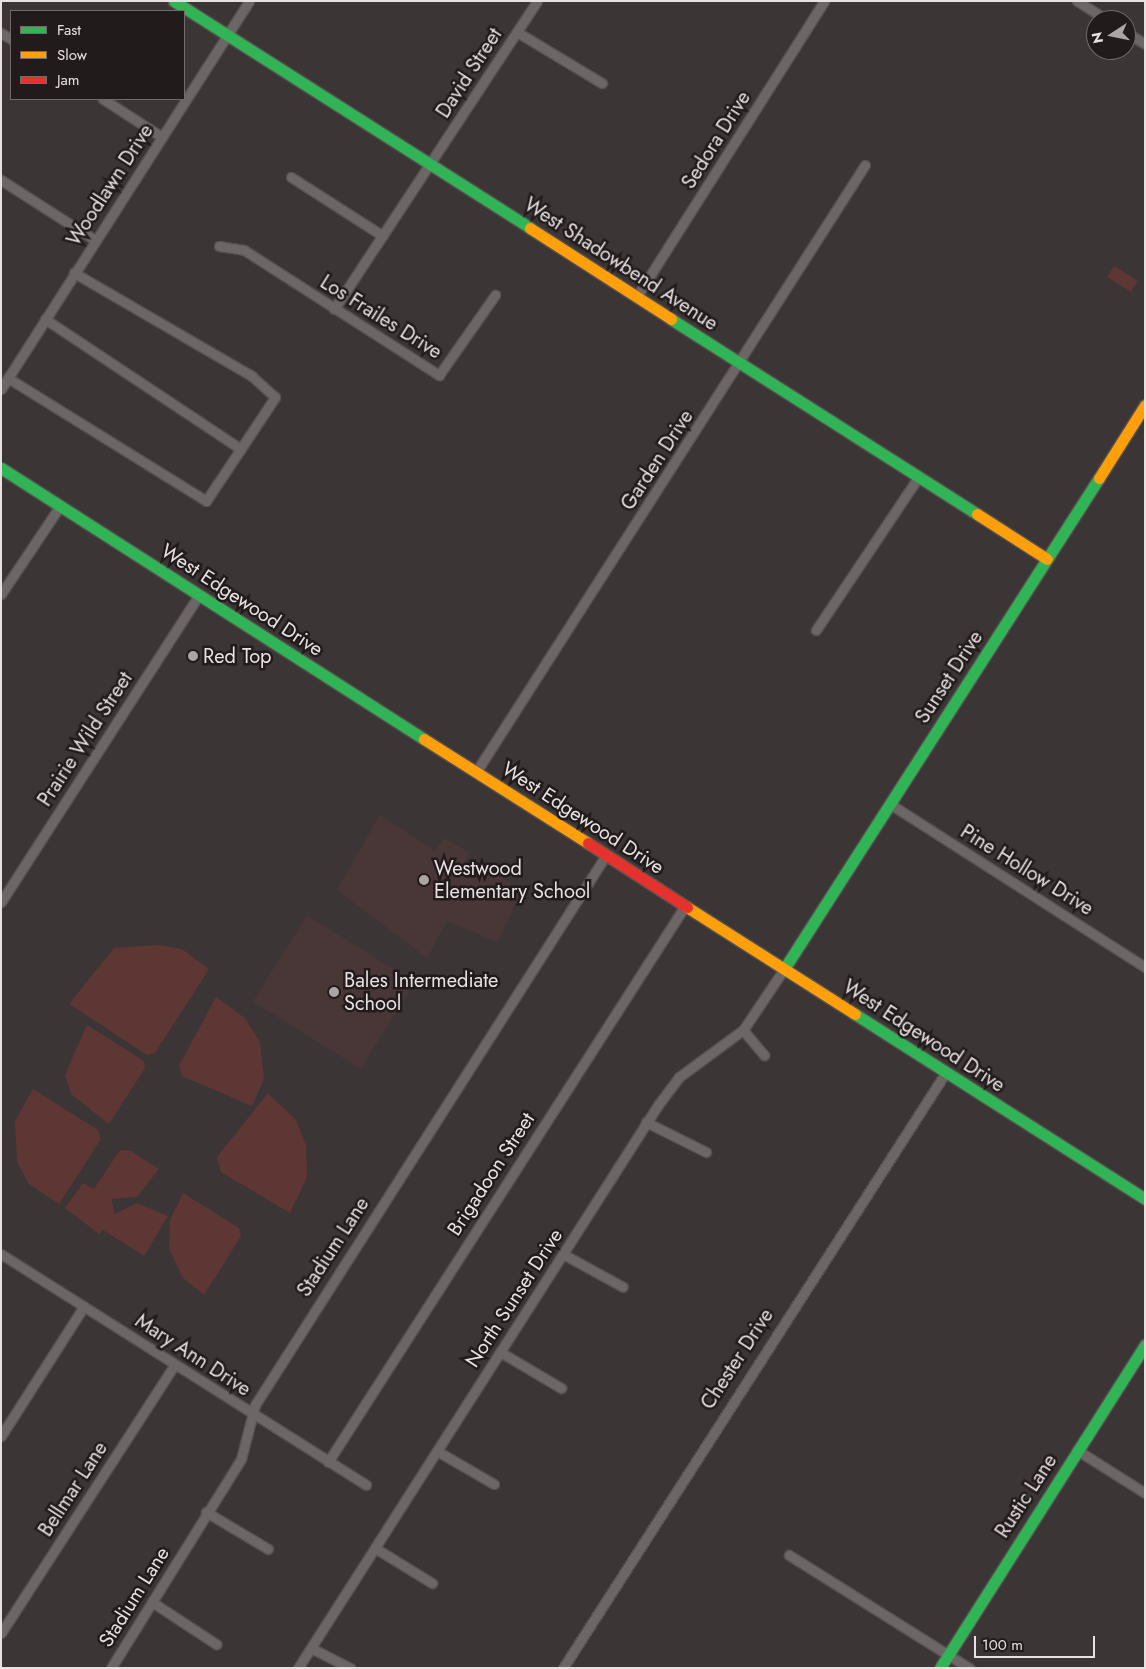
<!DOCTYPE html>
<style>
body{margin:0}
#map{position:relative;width:1146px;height:1669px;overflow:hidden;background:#3c3535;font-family:Jost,sans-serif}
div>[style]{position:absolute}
.built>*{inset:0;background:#483736;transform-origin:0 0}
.green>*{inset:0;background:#5e3634;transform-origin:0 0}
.roads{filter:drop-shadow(1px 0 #565151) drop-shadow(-1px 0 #565151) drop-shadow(0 1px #565151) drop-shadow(0 -1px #565151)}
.street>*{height:9px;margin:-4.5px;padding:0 4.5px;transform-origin:4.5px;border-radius:4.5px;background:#6d6666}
.fast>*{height:11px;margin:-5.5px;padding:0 5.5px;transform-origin:5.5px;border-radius:5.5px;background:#30b455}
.slow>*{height:11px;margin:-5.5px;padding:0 5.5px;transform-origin:5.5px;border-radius:5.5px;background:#ff9f0a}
.jam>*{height:11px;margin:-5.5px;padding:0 5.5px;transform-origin:5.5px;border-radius:5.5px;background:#e5322d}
.dots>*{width:14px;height:14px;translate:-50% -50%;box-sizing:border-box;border:2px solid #211c1b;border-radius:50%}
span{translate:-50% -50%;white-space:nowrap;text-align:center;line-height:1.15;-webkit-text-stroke:5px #211c1b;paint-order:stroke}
.street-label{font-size:20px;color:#e9e1e1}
.poi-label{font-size:20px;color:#e9e1e1}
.left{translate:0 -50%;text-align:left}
.frame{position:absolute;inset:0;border:2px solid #e9e1e1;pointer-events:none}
.legend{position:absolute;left:10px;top:10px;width:175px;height:90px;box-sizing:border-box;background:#211c1b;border:1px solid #716b6a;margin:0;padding:6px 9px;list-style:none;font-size:15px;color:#e9e1e1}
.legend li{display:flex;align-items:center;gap:10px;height:25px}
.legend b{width:25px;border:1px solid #716b6a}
.north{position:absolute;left:1086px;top:10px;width:50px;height:50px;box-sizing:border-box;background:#211c1b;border:1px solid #716b6a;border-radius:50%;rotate:259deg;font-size:14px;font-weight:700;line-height:20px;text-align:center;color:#e9e1e1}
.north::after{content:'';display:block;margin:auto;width:18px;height:22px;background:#aca5a5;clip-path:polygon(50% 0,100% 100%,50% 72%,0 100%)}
.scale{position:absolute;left:974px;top:1636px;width:121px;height:22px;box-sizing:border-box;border:2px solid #e9e1e1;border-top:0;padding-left:6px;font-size:15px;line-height:18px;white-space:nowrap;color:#e9e1e1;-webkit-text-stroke:4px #211c1b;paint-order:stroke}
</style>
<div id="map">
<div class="built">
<i style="clip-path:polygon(380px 815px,435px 851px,444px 838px,470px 853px,459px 869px,480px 865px,522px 890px,497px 942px,447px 921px,427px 958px,337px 890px)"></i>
<i style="left:307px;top:915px;width:127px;height:102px;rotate:32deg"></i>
</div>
<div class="green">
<i style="left:1114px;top:266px;width:28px;height:13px;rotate:32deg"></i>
<i style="clip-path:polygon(159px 945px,182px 949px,209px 969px,155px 1053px,147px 1055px,69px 1004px,114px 948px)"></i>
<i style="clip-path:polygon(216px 997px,245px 1018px,260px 1042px,264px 1079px,252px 1106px,182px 1076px,179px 1066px)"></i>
<i style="clip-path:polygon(87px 1025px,144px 1061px,145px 1068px,109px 1124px,71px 1094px,65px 1075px)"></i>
<i style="clip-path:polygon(33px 1089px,98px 1130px,101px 1139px,59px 1204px,29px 1184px,17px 1162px,15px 1121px)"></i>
<i style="clip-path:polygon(268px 1093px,296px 1120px,306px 1145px,307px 1177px,290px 1213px,221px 1172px,217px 1157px)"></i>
<i style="clip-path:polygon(120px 1150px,131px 1151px,159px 1169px,137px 1197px,111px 1199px,115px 1214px,137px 1203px,168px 1216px,144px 1256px,103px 1230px,99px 1234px,65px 1208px,83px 1183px,94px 1189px)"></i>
<i style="clip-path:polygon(183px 1193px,239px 1228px,241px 1236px,204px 1295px,183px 1278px,169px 1249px,170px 1220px)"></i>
</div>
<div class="roads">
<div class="street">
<i style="left:1077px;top:1px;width:36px;rotate:32deg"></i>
<i style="left:517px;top:32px;width:99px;rotate:31deg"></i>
<i style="left:1126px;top:32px;width:22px;rotate:32deg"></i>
<i style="left:1px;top:33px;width:12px;rotate:31deg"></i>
<i style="left:103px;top:99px;width:70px;rotate:32.8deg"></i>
<i style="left:291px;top:177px;width:109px;rotate:32.7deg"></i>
<i style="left:1px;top:180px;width:112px;rotate:32.6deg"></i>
<i style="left:219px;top:246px;width:25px;rotate:9deg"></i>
<i style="left:244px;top:250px;width:232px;rotate:32.7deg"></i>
<i style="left:439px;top:375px;width:98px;rotate:-55deg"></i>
<i style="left:637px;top:296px;width:349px;rotate:-57.6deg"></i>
<i style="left:334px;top:309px;width:369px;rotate:-56.6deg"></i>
<i style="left:45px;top:319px;width:235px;rotate:33.6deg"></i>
<i style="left:8px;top:378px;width:233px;rotate:31.8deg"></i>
<i style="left:206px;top:501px;width:125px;rotate:-56.4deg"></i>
<i style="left:275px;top:397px;width:31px;rotate:-138deg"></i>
<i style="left:252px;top:376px;width:206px;rotate:-149.9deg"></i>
<i style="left:1px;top:389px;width:460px;rotate:-57.4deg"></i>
<i style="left:1px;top:594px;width:106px;rotate:-56.2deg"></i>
<i style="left:816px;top:630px;width:185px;rotate:-56.2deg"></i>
<i style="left:476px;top:772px;width:721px;rotate:-57.35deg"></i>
<i style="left:890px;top:804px;width:303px;rotate:32.6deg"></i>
<i style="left:1px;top:902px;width:365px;rotate:-57.2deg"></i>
<i style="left:743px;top:1030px;width:33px;rotate:50deg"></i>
<i style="left:646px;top:1122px;width:67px;rotate:26.6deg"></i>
<i style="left:1px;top:1254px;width:432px;rotate:32.3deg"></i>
<i style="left:563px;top:1254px;width:68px;rotate:28.8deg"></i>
<i style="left:500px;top:1352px;width:71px;rotate:30.5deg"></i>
<i style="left:1px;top:1436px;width:154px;rotate:-57.4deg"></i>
<i style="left:1077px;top:1450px;width:80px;rotate:32.3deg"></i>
<i style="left:437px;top:1451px;width:66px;rotate:30.1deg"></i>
<i style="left:328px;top:1462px;width:661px;rotate:-57.3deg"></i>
<i style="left:206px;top:1512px;width:72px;rotate:30.8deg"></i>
<i style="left:375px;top:1548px;width:67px;rotate:31.6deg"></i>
<i style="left:789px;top:1555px;width:213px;rotate:32.1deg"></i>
<i style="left:152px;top:1602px;width:77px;rotate:33.3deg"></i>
<i style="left:1px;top:1633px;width:320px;rotate:-57.1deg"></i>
<i style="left:311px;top:1648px;width:44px;rotate:27.1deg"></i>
<i style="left:111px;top:1668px;width:246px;rotate:-58.1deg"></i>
<i style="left:241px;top:1459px;width:56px;rotate:-75.5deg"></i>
<i style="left:255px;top:1405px;width:652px;rotate:-57.45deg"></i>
<i style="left:298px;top:1668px;width:668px;rotate:-57.4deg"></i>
<i style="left:658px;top:1105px;width:35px;rotate:-53deg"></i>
<i style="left:679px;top:1077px;width:79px;rotate:-36.3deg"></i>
<i style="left:743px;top:1030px;width:73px;rotate:-56.1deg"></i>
<i style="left:563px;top:1668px;width:708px;rotate:-57.27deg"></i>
</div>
<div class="fast">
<i style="left:174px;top:1px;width:422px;rotate:32.5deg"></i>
<i style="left:671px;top:319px;width:363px;rotate:32.5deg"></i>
<i style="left:1px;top:468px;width:502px;rotate:32.65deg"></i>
<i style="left:784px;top:969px;width:583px;rotate:-57.32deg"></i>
<i style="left:855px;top:1014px;width:344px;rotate:32.5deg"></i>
<i style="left:940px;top:1668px;width:383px;rotate:-57.6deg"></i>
</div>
<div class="slow">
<i style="left:530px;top:228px;width:168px;rotate:32.8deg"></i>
<i style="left:1099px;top:478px;width:86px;rotate:-57.8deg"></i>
<i style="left:977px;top:514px;width:83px;rotate:32.7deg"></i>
<i style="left:424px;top:739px;width:194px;rotate:32.4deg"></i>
<i style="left:687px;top:907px;width:199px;rotate:32.5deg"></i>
</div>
<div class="jam">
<i style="left:588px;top:843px;width:118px;rotate:32.9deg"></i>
</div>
</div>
<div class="dots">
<i style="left:193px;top:656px;background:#aca5a5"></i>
<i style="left:424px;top:880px;background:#aca5a5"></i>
<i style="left:334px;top:992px;background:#aca5a5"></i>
</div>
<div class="street-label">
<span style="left:469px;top:73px;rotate:-57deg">David Street</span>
<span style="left:716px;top:140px;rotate:-58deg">Sedora Drive</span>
<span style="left:110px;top:185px;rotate:-57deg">Woodlawn Drive</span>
<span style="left:621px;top:264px;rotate:33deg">West Shadowbend Avenue</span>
<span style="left:381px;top:317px;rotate:32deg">Los Frailes Drive</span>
<span style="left:657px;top:460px;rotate:-57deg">Garden Drive</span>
<span style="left:242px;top:600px;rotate:33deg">West Edgewood Drive</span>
<span style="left:949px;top:677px;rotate:-57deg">Sunset Drive</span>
<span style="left:85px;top:739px;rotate:-57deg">Prairie Wild Street</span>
<span style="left:583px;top:818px;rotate:33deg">West Edgewood Drive</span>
<span style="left:1027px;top:870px;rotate:32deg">Pine Hollow Drive</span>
<span style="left:924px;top:1036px;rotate:33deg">West Edgewood Drive</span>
<span style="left:491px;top:1174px;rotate:-57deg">Brigadoon Street</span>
<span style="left:333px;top:1247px;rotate:-57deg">Stadium Lane</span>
<span style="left:514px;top:1298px;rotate:-57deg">North Sunset Drive</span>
<span style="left:193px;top:1355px;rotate:33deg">Mary Ann Drive</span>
<span style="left:737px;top:1359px;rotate:-57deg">Chester Drive</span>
<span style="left:73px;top:1489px;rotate:-57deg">Bellmar Lane</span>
<span style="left:1026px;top:1496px;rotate:-57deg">Rustic Lane</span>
<span style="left:134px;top:1597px;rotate:-58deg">Stadium Lane</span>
</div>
<div class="poi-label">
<span class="left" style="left:203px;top:656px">Red Top</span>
<span class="left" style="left:434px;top:880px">Westwood<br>Elementary School</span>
<span class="left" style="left:344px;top:992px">Bales Intermediate<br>School</span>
</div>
<div class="frame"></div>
<ul class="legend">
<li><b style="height:6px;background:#30b455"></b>Fast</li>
<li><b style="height:6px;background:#ff9f0a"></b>Slow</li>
<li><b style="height:6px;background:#e5322d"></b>Jam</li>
</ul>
<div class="north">N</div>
<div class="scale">100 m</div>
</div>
